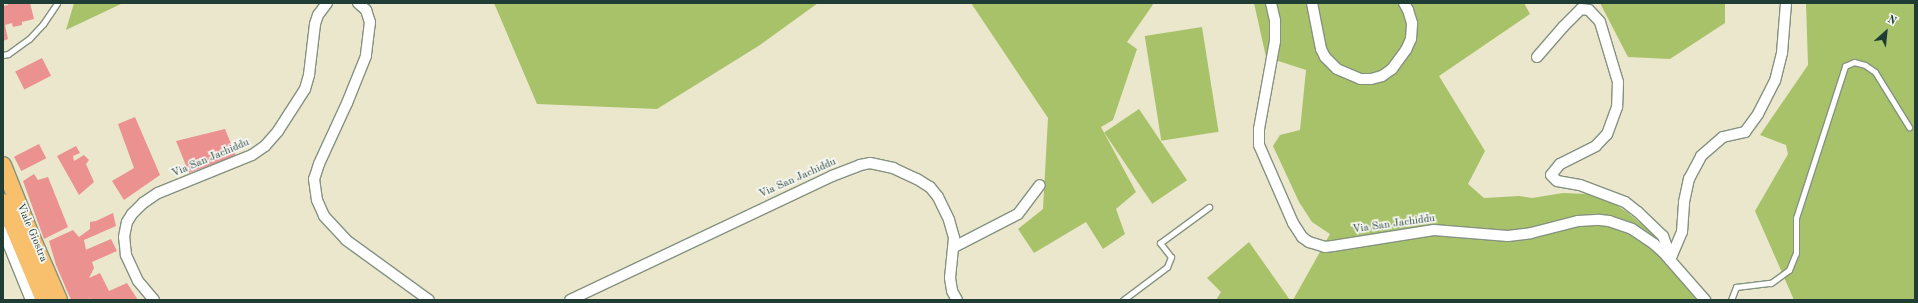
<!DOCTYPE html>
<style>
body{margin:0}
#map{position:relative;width:1918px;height:303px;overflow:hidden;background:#ebe7cd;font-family:"Old Standard TT",serif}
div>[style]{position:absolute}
.green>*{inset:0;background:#a8c269;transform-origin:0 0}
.building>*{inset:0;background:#eb9190;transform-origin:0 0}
.roads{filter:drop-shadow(1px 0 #859280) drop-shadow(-1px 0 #859280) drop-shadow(0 1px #859280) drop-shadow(0 -1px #859280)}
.lane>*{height:5px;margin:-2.5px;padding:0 2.5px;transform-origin:2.5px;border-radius:2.5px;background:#fff}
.street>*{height:10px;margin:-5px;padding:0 5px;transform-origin:5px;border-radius:5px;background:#fff}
.primary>*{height:16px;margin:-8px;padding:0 8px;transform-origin:8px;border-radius:8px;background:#f8bf6c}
span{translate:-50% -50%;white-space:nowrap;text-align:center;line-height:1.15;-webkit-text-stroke:3.5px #f6f6f2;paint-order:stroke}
.street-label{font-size:11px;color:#1f3d34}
.frame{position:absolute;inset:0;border:4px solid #1f3d34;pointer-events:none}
.north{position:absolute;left:1866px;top:12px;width:40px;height:40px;-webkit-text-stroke:3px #f6f6f2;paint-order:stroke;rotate:27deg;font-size:11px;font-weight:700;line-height:16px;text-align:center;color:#1f3d34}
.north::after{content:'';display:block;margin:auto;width:14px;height:18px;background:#1f3d34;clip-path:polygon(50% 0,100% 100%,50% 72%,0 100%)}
</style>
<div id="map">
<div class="green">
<i style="clip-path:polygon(74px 3px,123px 3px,66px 30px)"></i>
<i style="clip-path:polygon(494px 3px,818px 3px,760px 45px,657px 109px,537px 104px)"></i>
<i style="clip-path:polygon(971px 3px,1154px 3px,1127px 42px,1137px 49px,1113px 120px,1101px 127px,1136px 192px,1116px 209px,1125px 234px,1103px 249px,1086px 222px,1034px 253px,1018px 229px,1043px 209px,1048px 118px)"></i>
<i style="clip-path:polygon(1254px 3px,1524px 3px,1530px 14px,1439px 76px,1485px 151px,1468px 184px,1484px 198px,1519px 196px,1532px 198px,1563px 193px,1587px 194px,1604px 197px,1627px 212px,1663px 242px,1704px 300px,1293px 300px,1330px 234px,1312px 222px,1299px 202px,1273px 146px,1280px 135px,1300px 130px,1306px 70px,1266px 57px)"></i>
<i style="clip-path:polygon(1600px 3px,1725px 3px,1725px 23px,1670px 59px,1628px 57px)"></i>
<i style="clip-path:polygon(1806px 3px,1915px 3px,1915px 300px,1794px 300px,1755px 211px,1788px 154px,1786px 145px,1760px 135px,1808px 65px)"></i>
<i style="left:1202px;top:27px;width:106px;height:58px;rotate:81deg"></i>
<i style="left:1139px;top:109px;width:86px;height:42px;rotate:56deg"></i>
<i style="clip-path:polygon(1249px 242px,1290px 300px,1216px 300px,1221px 292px,1207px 278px)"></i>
</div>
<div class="building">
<i style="clip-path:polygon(7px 3px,30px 3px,34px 19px,22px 22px,22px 25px,13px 27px,12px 23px,5px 25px,8px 39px,3px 41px,3px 6px,8px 5px)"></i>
<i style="left:42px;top:58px;width:20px;height:30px;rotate:63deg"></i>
<i style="clip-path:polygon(135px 117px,160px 175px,124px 200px,112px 181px,134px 168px,118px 124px)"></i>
<i style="clip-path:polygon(225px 129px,236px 156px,189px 173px,176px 141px)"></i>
<i style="left:39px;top:144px;width:16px;height:28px;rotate:63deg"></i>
<i style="clip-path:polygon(76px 146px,80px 153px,73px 156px,74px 161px,84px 155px,89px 160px,86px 164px,94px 182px,79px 195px,57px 156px)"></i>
<i style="clip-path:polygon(34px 174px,38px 180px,48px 177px,68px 227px,44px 239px,23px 181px)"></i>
<i style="clip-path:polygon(113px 213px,116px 226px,84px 240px,86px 250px,69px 257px,111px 239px,117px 251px,92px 262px,94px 268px,89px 278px,100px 273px,109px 291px,127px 283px,138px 300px,88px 300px,92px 298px,86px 300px,71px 300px,56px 265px,49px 241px,73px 230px,79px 237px,90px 229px,90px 222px,96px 221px)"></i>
</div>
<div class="roads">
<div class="lane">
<i style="left:3px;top:55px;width:5px;rotate:-11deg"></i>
<i style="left:8px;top:54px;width:26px;rotate:-36deg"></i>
<i style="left:29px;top:39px;width:21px;rotate:-47deg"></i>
<i style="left:43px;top:24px;width:25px;rotate:-56deg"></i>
<i style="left:1123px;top:300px;width:55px;rotate:-36.9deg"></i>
<i style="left:1167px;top:267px;width:11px;rotate:-68deg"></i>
<i style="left:1171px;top:257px;width:18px;rotate:-128deg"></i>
<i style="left:1160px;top:243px;width:61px;rotate:-36.3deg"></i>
<i style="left:1731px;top:300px;width:14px;rotate:-69deg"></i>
<i style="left:1736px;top:287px;width:35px;rotate:-7deg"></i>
<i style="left:1771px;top:283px;width:22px;rotate:-36deg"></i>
<i style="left:1789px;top:270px;width:18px;rotate:-68deg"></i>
<i style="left:1796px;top:253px;width:35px;rotate:-90deg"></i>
<i style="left:1796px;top:218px;width:160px;rotate:-72.1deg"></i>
<i style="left:1845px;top:66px;width:10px;rotate:-24deg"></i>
<i style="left:1854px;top:62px;width:11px;rotate:15deg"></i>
<i style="left:1865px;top:65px;width:12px;rotate:35deg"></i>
<i style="left:1875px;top:72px;width:65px;rotate:58.3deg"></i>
</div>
<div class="street">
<i style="left:358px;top:3px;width:11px;rotate:41deg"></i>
<i style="left:366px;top:10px;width:13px;rotate:72deg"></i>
<i style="left:370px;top:22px;width:34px;rotate:97deg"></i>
<i style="left:366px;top:56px;width:51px;rotate:112deg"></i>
<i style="left:347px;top:103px;width:67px;rotate:114.7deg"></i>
<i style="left:319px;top:164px;width:16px;rotate:108deg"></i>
<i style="left:314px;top:179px;width:21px;rotate:82deg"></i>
<i style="left:317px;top:200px;width:17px;rotate:66deg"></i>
<i style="left:324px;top:216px;width:33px;rotate:47deg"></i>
<i style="left:346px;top:240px;width:102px;rotate:35.9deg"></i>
<i style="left:1271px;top:3px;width:18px;rotate:77deg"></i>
<i style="left:1275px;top:21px;width:20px;rotate:90deg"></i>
<i style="left:1275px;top:41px;width:89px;rotate:100.3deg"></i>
<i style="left:1259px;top:129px;width:16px;rotate:90deg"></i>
<i style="left:1259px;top:145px;width:85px;rotate:66.4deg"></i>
<i style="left:1293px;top:223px;width:17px;rotate:57deg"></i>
<i style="left:1302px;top:237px;width:9px;rotate:36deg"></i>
<i style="left:1309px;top:242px;width:17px;rotate:17deg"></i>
<i style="left:1325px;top:247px;width:8px;rotate:-7deg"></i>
<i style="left:1333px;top:246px;width:102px;rotate:-9deg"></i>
<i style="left:1434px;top:230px;width:74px;rotate:4.6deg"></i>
<i style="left:1508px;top:236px;width:23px;rotate:-7deg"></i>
<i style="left:1531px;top:233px;width:49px;rotate:-14.3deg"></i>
<i style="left:1578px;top:221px;width:22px;rotate:-3deg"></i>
<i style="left:1600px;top:220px;width:9px;rotate:6deg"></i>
<i style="left:1609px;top:221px;width:24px;rotate:19deg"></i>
<i style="left:1632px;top:229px;width:27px;rotate:34deg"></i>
<i style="left:1654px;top:244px;width:12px;rotate:42deg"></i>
<i style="left:1663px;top:252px;width:64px;rotate:48.8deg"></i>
<i style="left:1312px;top:3px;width:47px;rotate:78.9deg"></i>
<i style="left:1321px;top:49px;width:9px;rotate:63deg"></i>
<i style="left:1325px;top:57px;width:17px;rotate:45deg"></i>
<i style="left:1337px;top:69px;width:25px;rotate:23deg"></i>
<i style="left:1360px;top:79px;width:11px"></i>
<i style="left:1371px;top:79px;width:11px;rotate:-15deg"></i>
<i style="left:1382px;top:76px;width:12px;rotate:-35deg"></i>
<i style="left:1392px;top:69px;width:24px;rotate:-54deg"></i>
<i style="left:1406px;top:50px;width:12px;rotate:-66deg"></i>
<i style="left:1411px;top:39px;width:16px;rotate:-86deg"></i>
<i style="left:1412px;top:23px;width:14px;rotate:-107deg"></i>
<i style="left:1408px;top:10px;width:8px;rotate:-120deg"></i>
<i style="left:1537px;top:57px;width:40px;rotate:-49deg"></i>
<i style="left:1563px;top:27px;width:25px;rotate:-45deg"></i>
<i style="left:1581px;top:9px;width:8px;rotate:7deg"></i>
<i style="left:1589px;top:10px;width:16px;rotate:47deg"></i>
<i style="left:1600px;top:22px;width:63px;rotate:73.3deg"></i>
<i style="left:1618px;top:82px;width:25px;rotate:92deg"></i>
<i style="left:1617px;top:107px;width:29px;rotate:110deg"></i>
<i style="left:1607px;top:134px;width:16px;rotate:133deg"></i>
<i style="left:1596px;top:146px;width:40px;rotate:153.4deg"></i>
<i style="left:1560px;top:164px;width:14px;rotate:129deg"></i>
<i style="left:1551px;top:175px;width:8px;rotate:45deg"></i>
<i style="left:1557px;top:181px;width:23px;rotate:10deg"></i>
<i style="left:1580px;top:185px;width:48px;rotate:20.7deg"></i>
<i style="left:1625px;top:202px;width:16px;rotate:38deg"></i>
<i style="left:1638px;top:212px;width:35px;rotate:44deg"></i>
<i style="left:1663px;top:236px;width:23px;rotate:70deg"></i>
<i style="left:3px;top:231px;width:74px;rotate:67.9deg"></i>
<i style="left:954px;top:247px;width:72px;rotate:-27.3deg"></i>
<i style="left:1018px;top:214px;width:36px;rotate:-53deg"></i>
<i style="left:1670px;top:260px;width:30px;rotate:-67deg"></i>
<i style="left:1682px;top:232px;width:30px;rotate:-86deg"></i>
<i style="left:1684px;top:202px;width:24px;rotate:-78deg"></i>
<i style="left:1689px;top:179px;width:26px;rotate:-62deg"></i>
<i style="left:1701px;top:156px;width:29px;rotate:-41deg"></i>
<i style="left:1723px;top:137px;width:23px;rotate:-13deg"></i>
<i style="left:1745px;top:132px;width:22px;rotate:-54deg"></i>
<i style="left:1758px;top:114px;width:37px;rotate:-63deg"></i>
<i style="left:1775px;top:81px;width:29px;rotate:-76deg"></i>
<i style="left:1782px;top:53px;width:50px;rotate:-85.4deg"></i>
<i style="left:154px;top:300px;width:25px;rotate:-130deg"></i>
<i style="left:138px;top:281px;width:29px;rotate:-115deg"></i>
<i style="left:126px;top:255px;width:18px;rotate:-96deg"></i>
<i style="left:124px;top:237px;width:15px;rotate:-79deg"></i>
<i style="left:127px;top:222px;width:9px;rotate:-58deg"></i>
<i style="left:132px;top:214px;width:16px;rotate:-45deg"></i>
<i style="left:143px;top:203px;width:18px;rotate:-34deg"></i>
<i style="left:158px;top:193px;width:101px;rotate:-22deg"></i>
<i style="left:252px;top:155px;width:16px;rotate:-35deg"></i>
<i style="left:265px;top:146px;width:20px;rotate:-49deg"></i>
<i style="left:278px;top:131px;width:50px;rotate:-57.3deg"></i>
<i style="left:305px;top:89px;width:15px;rotate:-74deg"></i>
<i style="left:309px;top:75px;width:51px;rotate:-83.3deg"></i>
<i style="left:315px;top:24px;width:9px;rotate:-72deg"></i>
<i style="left:318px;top:15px;width:15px;rotate:-53deg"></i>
<i style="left:570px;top:300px;width:290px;rotate:-25.3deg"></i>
<i style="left:832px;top:176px;width:30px;rotate:-21deg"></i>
<i style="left:860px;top:165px;width:10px;rotate:-11deg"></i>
<i style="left:870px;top:163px;width:24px;rotate:12deg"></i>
<i style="left:893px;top:168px;width:26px;rotate:25deg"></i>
<i style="left:917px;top:179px;width:15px;rotate:32deg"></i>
<i style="left:930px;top:187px;width:13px;rotate:51deg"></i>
<i style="left:938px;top:197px;width:25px;rotate:64deg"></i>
<i style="left:949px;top:220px;width:19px;rotate:74deg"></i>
<i style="left:954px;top:238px;width:40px;rotate:95.7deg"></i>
<i style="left:950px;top:278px;width:13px;rotate:81deg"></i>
<i style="left:952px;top:291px;width:10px;rotate:61deg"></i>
</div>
<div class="primary">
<i style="left:3px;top:165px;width:73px;rotate:68.3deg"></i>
<i style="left:30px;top:233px;width:73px;rotate:66.6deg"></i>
<i style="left:3px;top:202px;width:106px;rotate:67.3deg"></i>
</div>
</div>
<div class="street-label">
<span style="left:211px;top:159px;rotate:-23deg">Via San Jachiddu</span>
<span style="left:798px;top:179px;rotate:-24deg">Via San Jachiddu</span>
<span style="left:1394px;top:225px;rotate:-8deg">Via San Jachiddu</span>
<span style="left:31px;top:233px;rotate:67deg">Viale Giostra</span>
</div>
<div class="frame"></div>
<div class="north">N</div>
</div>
